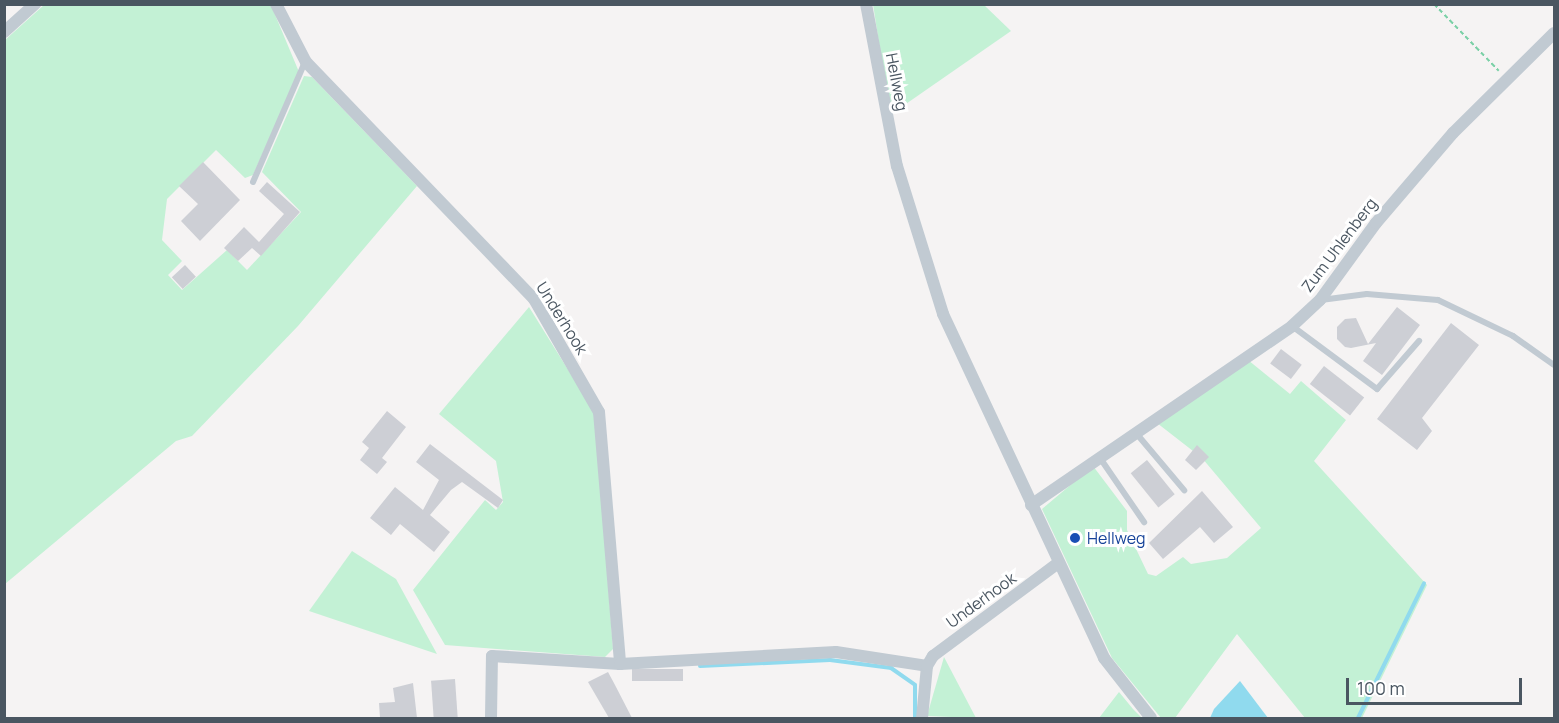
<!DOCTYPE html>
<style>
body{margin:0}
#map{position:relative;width:1559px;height:723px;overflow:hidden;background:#f5f3f3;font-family:Manrope,sans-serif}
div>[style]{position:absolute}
.green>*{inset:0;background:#c3f1d5}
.water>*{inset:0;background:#90daee}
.stream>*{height:4px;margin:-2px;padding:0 2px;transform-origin:2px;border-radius:2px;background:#90daee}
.building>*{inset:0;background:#cdcfd5;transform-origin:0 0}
.path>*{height:2px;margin-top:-1px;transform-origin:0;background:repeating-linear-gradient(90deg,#7ad0a6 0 4.5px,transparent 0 7.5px)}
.service>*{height:6px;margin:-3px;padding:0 3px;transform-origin:3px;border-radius:3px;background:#c1cad2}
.minor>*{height:12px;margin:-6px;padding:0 6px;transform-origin:6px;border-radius:6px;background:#c1cad2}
.dots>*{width:16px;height:16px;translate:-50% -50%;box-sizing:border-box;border:3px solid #fff;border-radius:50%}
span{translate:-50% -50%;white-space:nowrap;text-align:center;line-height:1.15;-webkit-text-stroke:6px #fff;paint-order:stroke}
.street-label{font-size:16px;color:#4a5661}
.transit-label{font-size:16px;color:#164399}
.left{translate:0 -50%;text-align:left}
.frame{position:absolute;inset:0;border:6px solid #4a5661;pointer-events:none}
.scale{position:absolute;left:1346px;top:678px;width:176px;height:27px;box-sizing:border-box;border:3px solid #4a5661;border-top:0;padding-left:8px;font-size:18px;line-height:21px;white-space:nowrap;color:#4a5661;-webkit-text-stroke:4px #fff;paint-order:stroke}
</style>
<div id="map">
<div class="green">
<i style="clip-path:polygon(873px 4px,984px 5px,1011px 31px,890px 115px)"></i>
<i style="clip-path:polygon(44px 5px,271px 5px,299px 72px,253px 175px,245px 178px,216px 150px,167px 199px,162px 240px,182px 261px,168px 275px,182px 290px,227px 250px,247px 270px,301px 212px,262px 172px,304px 76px,312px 77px,417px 186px,298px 326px,192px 436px,176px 441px,5px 584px,5px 40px)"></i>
<i style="clip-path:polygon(529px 307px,595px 413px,613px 649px,605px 657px,445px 645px,413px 590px,485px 500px,496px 510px,503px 502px,496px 461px,439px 414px)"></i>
<i style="clip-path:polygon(1248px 360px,1290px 394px,1301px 381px,1346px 420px,1314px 461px,1427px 585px,1362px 718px,1305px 718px,1237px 634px,1175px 718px,1161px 718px,1112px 658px,1042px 509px,1093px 466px,1127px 511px,1127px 530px,1148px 574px,1156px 576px,1183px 557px,1191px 564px,1227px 558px,1261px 528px,1202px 458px,1157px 423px)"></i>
<i style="clip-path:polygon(352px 551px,396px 579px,437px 654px,309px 611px)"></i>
<i style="clip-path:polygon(944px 657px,976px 718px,927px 716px)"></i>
<i style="clip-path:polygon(1119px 692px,1133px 709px,1142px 718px,1099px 718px)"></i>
</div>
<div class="water">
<i style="clip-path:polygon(1240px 681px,1268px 718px,1210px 718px,1214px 709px)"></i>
</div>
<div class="stream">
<i style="left:700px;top:666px;width:130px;rotate:-2.6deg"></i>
<i style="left:830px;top:660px;width:62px;rotate:7.5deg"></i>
<i style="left:891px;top:668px;width:29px;rotate:35deg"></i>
<i style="left:915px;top:685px;width:33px;rotate:90deg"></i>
<i style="left:1358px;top:718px;width:150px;rotate:-63.9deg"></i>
</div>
<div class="building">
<i style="clip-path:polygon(203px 162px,240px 200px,200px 241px,181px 221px,198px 204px,179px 186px)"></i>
<i style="clip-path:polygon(267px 182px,300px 212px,261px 256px,252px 248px,238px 261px,224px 248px,244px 227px,259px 242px,284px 214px,259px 191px)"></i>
<i style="left:185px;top:265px;width:16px;height:18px;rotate:47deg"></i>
<i style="clip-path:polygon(1397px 307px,1420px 325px,1382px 375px,1363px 361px,1376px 343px,1351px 348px,1345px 347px,1337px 339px,1337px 327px,1345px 319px,1356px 318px,1368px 344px)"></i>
<i style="clip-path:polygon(1451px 323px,1479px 345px,1422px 418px,1432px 431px,1417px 450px,1377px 419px)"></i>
<i style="left:1281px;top:349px;width:26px;height:18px;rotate:37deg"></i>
<i style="left:1324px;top:366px;width:51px;height:23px;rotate:38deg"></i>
<i style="clip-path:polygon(387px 411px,406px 427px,382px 458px,387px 462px,377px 474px,360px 460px,369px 448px,362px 442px)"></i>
<i style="clip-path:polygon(430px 444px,503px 500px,498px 508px,462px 482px,451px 490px,430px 515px,450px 532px,434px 552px,400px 524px,391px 535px,370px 518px,395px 487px,423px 510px,439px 480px,416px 462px)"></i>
<i style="clip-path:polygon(1197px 445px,1209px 457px,1196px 470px,1185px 460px)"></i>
<i style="left:1147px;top:460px;width:44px;height:21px;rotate:51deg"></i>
<i style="clip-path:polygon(1202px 491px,1233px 527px,1214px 543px,1200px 527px,1163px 559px,1149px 543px)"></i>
<i style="left:683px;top:669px;width:12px;height:51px;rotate:90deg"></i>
<i style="clip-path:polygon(608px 672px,615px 685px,632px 718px,609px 718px,588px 682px)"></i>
<i style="left:455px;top:679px;width:39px;height:24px;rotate:86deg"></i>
<i style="clip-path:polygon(413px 683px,417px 718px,380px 718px,379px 703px,395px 702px,393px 688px)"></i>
</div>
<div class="path">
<i style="left:1434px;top:4px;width:93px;rotate:45.9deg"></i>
</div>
<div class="service">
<i style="left:253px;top:182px;width:131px;rotate:-66.6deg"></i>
<i style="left:1321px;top:300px;width:46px;rotate:-7.4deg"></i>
<i style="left:1367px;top:294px;width:71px;rotate:4.8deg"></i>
<i style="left:1438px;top:300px;width:83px;rotate:25.6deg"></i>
<i style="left:1513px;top:336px;width:50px;rotate:35.3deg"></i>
<i style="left:1292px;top:326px;width:106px;rotate:36.5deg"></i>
<i style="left:1377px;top:389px;width:64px;rotate:-48.8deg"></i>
<i style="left:1136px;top:433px;width:75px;rotate:49.9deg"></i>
<i style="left:1100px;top:458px;width:78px;rotate:55.5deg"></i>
</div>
<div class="minor">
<i style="left:276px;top:4px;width:65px;rotate:62.7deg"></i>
<i style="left:306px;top:62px;width:329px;rotate:46.1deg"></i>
<i style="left:534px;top:299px;width:130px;rotate:60.1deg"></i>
<i style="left:599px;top:412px;width:253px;rotate:85.2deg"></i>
<i style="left:866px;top:4px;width:165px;rotate:79.2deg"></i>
<i style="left:897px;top:166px;width:155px;rotate:72.7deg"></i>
<i style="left:943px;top:314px;width:380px;rotate:64.9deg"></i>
<i style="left:1104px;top:658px;width:76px;rotate:51.9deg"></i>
<i style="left:4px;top:32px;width:42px;rotate:-42.1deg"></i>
<i style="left:1031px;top:505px;width:316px;rotate:-34.4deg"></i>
<i style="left:1292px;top:326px;width:38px;rotate:-43deg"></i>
<i style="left:1320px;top:300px;width:95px;rotate:-54deg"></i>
<i style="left:1376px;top:223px;width:118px;rotate:-49.5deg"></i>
<i style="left:1453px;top:133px;width:142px;rotate:-44.7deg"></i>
<i style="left:491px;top:718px;width:62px;rotate:-89.1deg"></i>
<i style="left:492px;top:656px;width:128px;rotate:3.6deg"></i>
<i style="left:620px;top:664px;width:216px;rotate:-3.2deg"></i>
<i style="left:836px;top:652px;width:92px;rotate:8.7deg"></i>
<i style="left:922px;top:718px;width:52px;rotate:-84.5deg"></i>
<i style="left:927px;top:666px;width:12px;rotate:-59deg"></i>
<i style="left:933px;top:656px;width:154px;rotate:-36.6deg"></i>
</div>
<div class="dots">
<i style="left:1075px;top:538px;background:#1a4fb4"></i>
</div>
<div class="street-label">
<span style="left:897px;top:82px;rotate:79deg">Hellweg</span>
<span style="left:1339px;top:245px;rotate:-53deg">Zum Uhlenberg</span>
<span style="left:562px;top:318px;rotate:58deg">Underhook</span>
<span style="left:981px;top:600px;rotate:-36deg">Underhook</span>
</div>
<div class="transit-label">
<span class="left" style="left:1087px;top:538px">Hellweg</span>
</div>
<div class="frame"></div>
<div class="scale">100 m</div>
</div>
